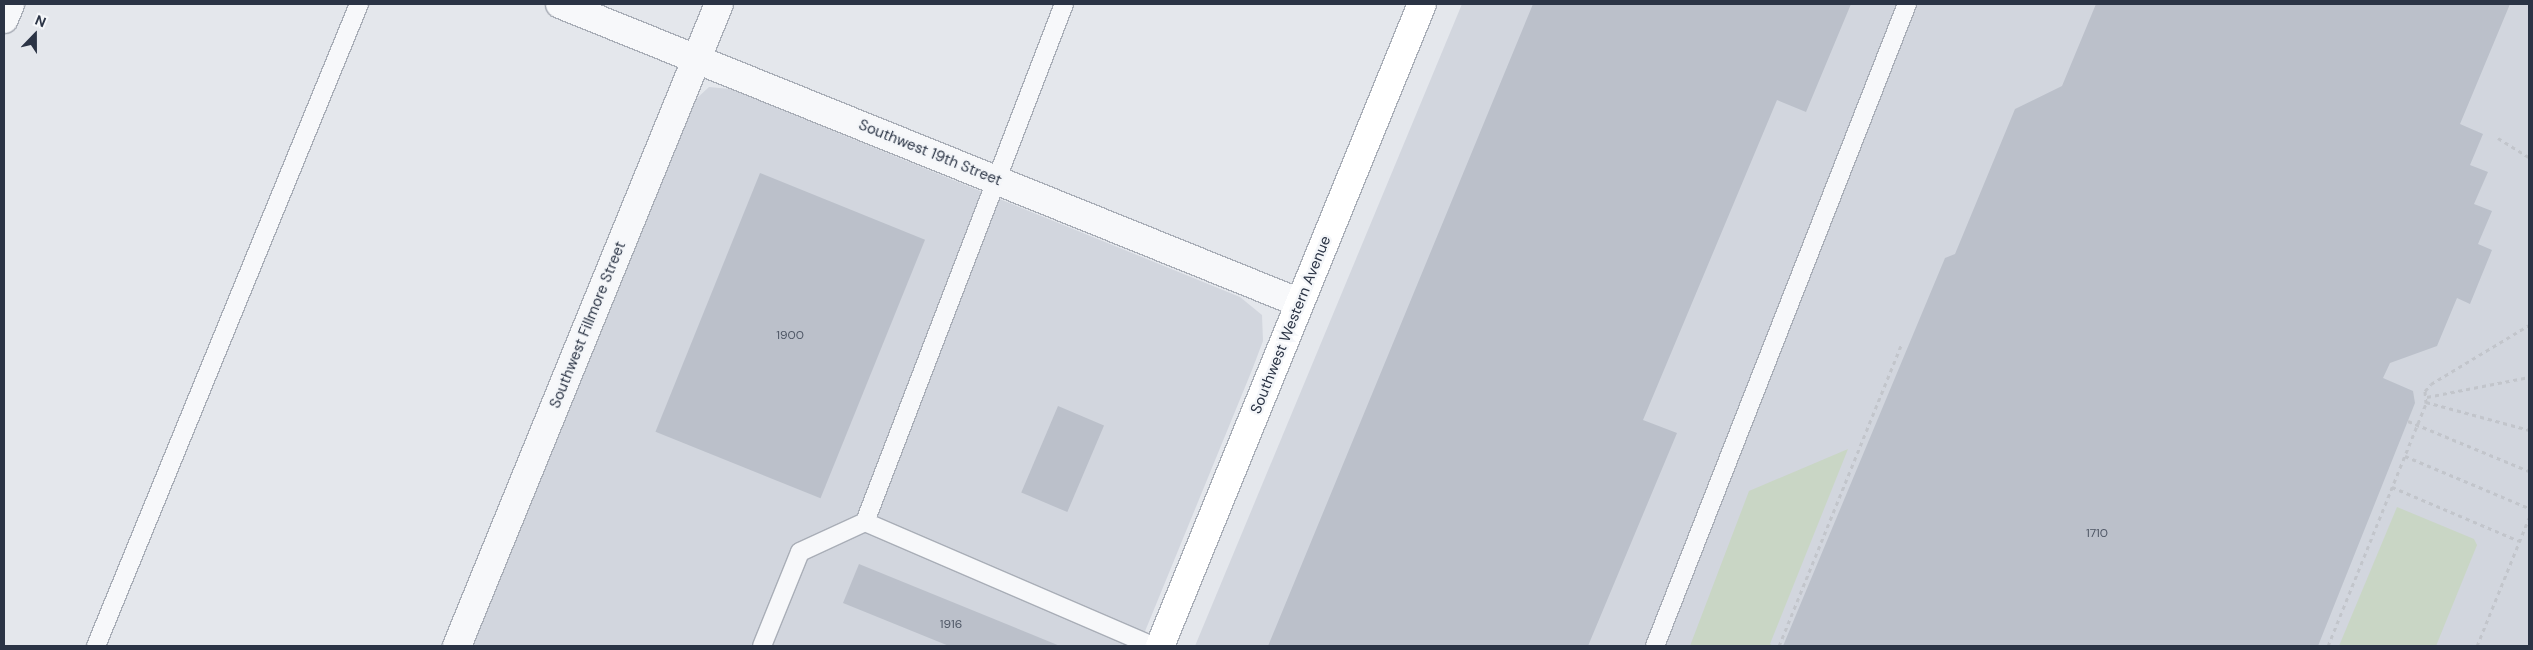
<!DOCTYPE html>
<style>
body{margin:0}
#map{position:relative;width:2533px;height:650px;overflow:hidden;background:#e4e7ec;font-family:"DM Sans",sans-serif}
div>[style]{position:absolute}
.built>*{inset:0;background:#d2d6de}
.green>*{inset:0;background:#c9d6c5}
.building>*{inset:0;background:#bbc0ca;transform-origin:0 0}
.path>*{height:3px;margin-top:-1.5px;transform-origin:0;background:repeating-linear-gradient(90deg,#c2c5cb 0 4px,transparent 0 8px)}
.roads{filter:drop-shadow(1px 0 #a9aeb7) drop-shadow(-1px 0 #a9aeb7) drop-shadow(0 1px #a9aeb7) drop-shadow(0 -1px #a9aeb7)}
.lane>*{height:18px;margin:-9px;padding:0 9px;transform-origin:9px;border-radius:9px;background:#f7f8fa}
.street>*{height:28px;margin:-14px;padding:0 14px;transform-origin:14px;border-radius:14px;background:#f7f8fa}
.secondary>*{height:28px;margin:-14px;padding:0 14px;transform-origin:14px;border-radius:14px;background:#fff}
span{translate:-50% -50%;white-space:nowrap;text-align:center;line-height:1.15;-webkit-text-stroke:4.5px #f4f6f9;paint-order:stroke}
.number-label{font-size:12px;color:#4f5766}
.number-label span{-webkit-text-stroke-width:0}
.street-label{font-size:15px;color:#2b3445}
.frame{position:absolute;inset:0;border:5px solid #2b3445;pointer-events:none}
.north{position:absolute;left:10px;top:10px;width:50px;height:50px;-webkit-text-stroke:4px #f4f6f9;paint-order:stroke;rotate:22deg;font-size:14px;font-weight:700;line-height:20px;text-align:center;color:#2b3445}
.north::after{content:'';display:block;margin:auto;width:18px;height:22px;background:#2b3445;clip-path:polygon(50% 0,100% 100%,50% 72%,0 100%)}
</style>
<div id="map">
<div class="built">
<i style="clip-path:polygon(1462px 4px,2529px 4px,2529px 646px,1195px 646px)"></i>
<i style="clip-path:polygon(709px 87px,730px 89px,1240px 297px,1262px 315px,1263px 341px,1252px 370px,1139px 646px,473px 646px,695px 100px)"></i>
</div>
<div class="green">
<i style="clip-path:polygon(1848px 449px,1770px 644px,1773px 646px,1690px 646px,1749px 491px)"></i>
<i style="clip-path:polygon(2397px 507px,2474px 539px,2477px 545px,2436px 646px,2339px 646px)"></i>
</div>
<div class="building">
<i style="clip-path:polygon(1533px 4px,1851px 4px,1806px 112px,1777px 100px,1643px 420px,1677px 433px,1588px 646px,1268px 646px)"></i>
<i style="clip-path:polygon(2096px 4px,2510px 4px,2460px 124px,2483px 134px,2470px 165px,2488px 172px,2474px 204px,2492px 211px,2478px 244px,2492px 250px,2470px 304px,2457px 298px,2437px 346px,2390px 363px,2383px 378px,2413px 391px,2415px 403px,2318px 646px,1783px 646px,1945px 258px,1955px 254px,2015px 109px,2062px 86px)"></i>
<i style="left:760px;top:173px;width:178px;height:279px;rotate:22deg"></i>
<i style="left:1058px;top:406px;width:50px;height:94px;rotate:23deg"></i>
<i style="clip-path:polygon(859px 564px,1060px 646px,949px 646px,843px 603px)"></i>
</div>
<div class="path">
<i style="left:2498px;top:138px;width:36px;rotate:32deg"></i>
<i style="left:2427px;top:397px;width:104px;rotate:-11.1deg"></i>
<i style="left:2426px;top:402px;width:107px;rotate:15.2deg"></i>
<i style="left:2408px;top:421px;width:131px;rotate:22.5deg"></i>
<i style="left:2405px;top:456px;width:134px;rotate:22.8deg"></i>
<i style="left:2392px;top:487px;width:138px;rotate:23deg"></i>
<i style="left:1779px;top:646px;width:325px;rotate:-67.9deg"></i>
<i style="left:2328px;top:646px;width:262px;rotate:-68deg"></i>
<i style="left:2426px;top:403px;width:12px;rotate:-95deg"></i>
<i style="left:2425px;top:391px;width:9px;rotate:-49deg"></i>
<i style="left:2431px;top:384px;width:114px;rotate:-31deg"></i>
<i style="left:2477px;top:646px;width:138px;rotate:-67.9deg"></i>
</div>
<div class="roads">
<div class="lane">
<i style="left:1064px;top:4px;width:555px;rotate:111.02deg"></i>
<i style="left:865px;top:522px;width:314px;rotate:23.3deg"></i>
<i style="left:96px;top:646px;width:694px;rotate:-67.72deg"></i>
<i style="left:762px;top:646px;width:101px;rotate:-68deg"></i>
<i style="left:800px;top:552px;width:72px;rotate:-24.8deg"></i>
<i style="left:1655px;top:646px;width:690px;rotate:-68.57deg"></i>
</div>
<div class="street">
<i style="left:560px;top:4px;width:798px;rotate:22deg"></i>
<i style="left:4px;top:19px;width:16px;rotate:-68deg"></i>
<i style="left:457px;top:646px;width:693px;rotate:-67.8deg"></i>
</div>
<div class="secondary">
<i style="left:1160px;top:646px;width:693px;rotate:-67.8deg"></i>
</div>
</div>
<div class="number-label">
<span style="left:790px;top:336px">1900</span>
<span style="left:2097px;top:534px">1710</span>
<span style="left:951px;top:625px">1916</span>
</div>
<div class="street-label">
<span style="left:930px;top:153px;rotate:22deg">Southwest 19th Street</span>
<span style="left:588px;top:325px;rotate:-68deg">Southwest Fillmore Street</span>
<span style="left:1291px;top:325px;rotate:-68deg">Southwest Western Avenue</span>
</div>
<div class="frame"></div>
<div class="north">N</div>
</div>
